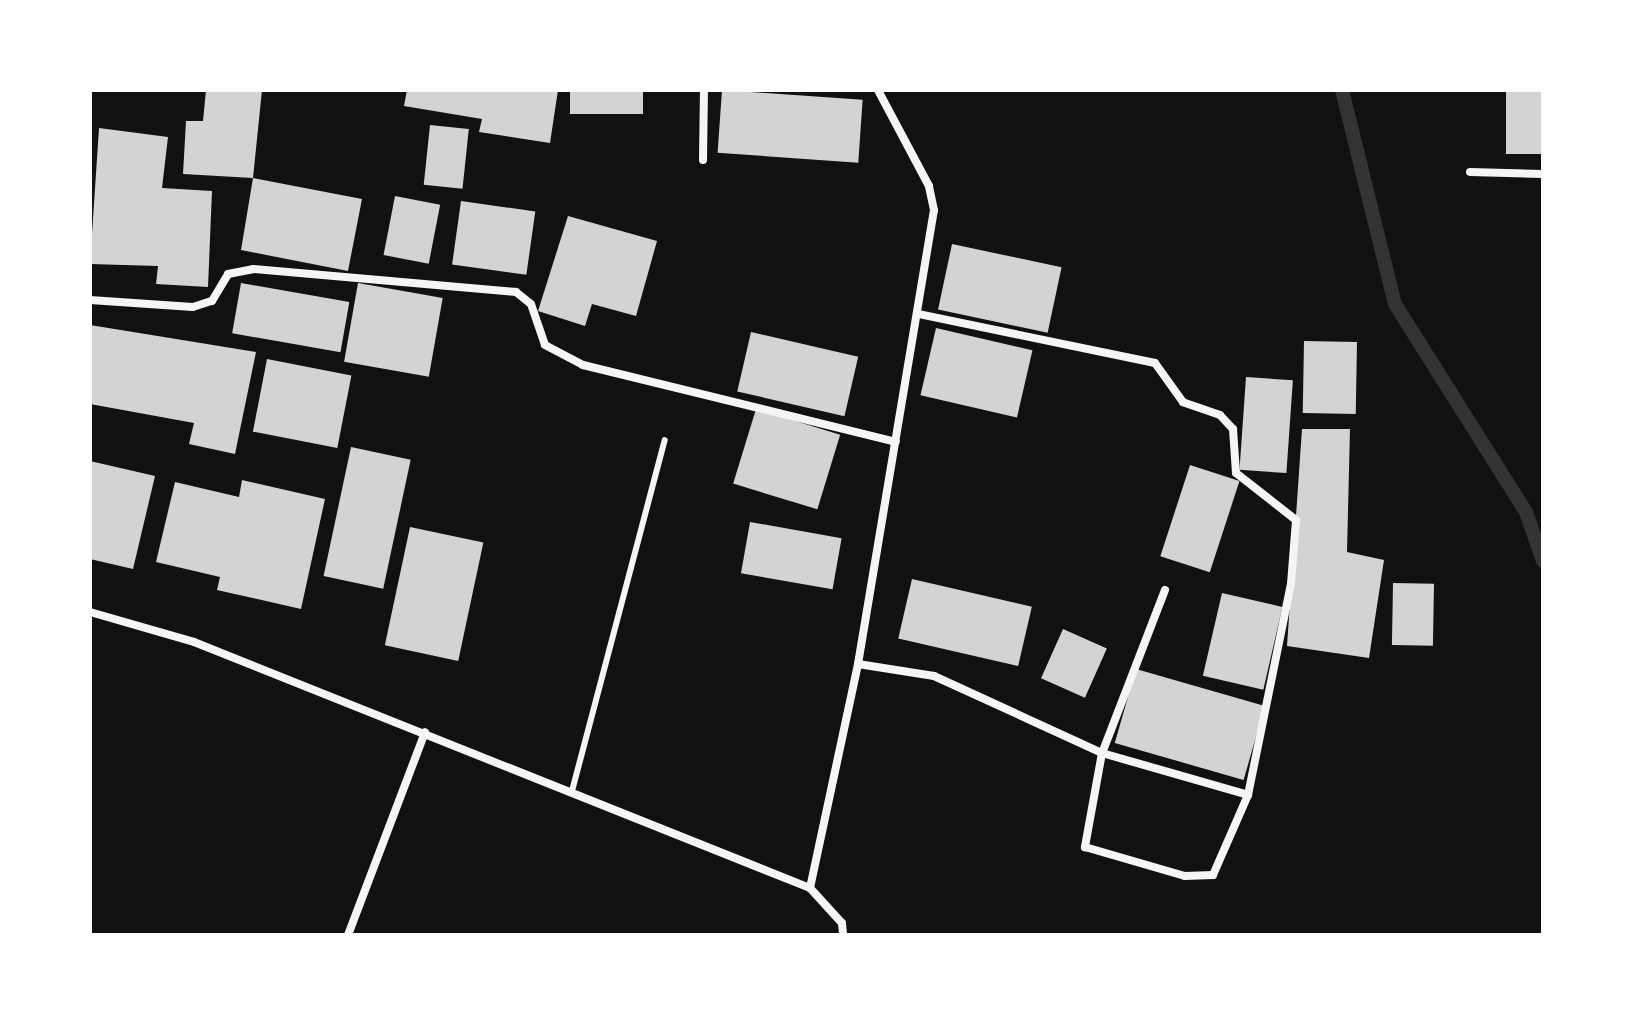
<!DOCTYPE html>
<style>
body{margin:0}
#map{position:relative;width:1633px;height:1025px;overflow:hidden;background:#111;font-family:"Sofia Sans Condensed",sans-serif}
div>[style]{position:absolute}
.stream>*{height:14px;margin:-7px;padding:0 7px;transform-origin:7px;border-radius:7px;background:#333}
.building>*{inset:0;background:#d3d3d3;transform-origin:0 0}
.service>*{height:6px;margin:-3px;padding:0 3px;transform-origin:3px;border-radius:3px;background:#f5f5f5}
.minor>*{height:8px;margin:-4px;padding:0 4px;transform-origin:4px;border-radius:4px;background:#f5f5f5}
span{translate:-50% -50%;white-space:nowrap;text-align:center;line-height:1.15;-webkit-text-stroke:8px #fff;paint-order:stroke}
.frame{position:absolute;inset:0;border:92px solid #fff;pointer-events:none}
</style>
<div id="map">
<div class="stream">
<i style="left:1342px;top:90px;width:220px;rotate:76.1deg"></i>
<i style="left:1395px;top:304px;width:246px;rotate:57.8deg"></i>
<i style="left:1526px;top:512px;width:52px;rotate:70.9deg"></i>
</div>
<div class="building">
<i style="clip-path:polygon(206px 90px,262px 90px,253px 178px,362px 199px,348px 271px,241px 250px,253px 178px,183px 174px,186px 121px,203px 121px)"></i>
<i style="clip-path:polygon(407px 90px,558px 90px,550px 143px,479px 132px,482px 119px,404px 106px)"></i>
<i style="left:570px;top:90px;width:73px;height:24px"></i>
<i style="left:722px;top:90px;width:141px;height:63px;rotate:4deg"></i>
<i style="left:1506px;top:90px;width:37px;height:64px"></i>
<i style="left:430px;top:125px;width:39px;height:60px;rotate:6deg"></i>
<i style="clip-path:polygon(99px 128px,168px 137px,162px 188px,212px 191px,208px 287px,156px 284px,158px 266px,90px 264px)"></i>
<i style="left:395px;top:196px;width:46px;height:60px;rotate:11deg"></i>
<i style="left:461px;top:201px;width:75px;height:64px;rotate:8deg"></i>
<i style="clip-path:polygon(568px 216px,657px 241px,636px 316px,592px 304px,585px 326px,538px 311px)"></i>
<i style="left:952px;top:244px;width:112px;height:67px;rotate:12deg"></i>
<i style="left:241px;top:283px;width:110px;height:51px;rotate:10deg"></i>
<i style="left:358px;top:283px;width:86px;height:80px;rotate:10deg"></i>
<i style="clip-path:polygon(90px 325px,256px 352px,235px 454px,189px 444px,194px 423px,90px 404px)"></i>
<i style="left:936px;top:328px;width:99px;height:69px;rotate:13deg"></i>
<i style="left:751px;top:332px;width:110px;height:61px;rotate:13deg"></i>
<i style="left:1304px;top:341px;width:53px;height:72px;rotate:1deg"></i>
<i style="left:267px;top:359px;width:86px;height:74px;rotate:11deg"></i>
<i style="left:1246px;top:377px;width:47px;height:93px;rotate:4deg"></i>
<i style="left:756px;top:409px;width:88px;height:78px;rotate:17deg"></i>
<i style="clip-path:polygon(1302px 429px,1350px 429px,1347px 552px,1384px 560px,1369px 658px,1287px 646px)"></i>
<i style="left:351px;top:447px;width:61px;height:132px;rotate:12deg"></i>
<i style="clip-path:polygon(90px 461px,155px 476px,133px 569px,90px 559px)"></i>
<i style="left:1190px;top:465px;width:52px;height:96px;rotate:18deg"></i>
<i style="clip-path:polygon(242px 480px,325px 499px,301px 609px,217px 590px,220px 577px,156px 562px,175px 482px,239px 497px)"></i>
<i style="left:750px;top:522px;width:93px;height:52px;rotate:10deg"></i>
<i style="left:410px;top:527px;width:75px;height:121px;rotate:12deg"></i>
<i style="left:912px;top:579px;width:123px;height:61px;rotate:13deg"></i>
<i style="left:1393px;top:583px;width:41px;height:62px;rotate:1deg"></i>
<i style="left:1222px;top:593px;width:62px;height:85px;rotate:13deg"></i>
<i style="left:1063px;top:629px;width:48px;height:54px;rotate:24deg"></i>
<i style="left:1136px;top:669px;width:134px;height:77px;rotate:16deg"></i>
</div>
<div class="service">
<i style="left:572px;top:791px;width:363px;rotate:-75.2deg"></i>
</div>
<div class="minor">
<i style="left:703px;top:160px;width:70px;rotate:-89.2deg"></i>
<i style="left:1470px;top:172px;width:73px;rotate:1.6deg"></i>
<i style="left:90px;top:300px;width:103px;rotate:3.9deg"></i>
<i style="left:193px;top:307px;width:20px;rotate:-18deg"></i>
<i style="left:212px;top:301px;width:31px;rotate:-59deg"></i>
<i style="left:228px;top:274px;width:25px;rotate:-11deg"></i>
<i style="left:253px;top:269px;width:264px;rotate:5deg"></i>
<i style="left:516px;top:292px;width:19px;rotate:39deg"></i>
<i style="left:531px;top:304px;width:43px;rotate:71.1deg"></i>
<i style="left:545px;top:345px;width:43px;rotate:27.8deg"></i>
<i style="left:583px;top:365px;width:322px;rotate:13.8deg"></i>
<i style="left:1165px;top:590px;width:175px;rotate:111.1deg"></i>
<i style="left:1102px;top:753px;width:96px;rotate:100.3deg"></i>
<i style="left:1085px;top:847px;width:104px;rotate:16.2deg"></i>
<i style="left:1185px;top:876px;width:28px;rotate:-2deg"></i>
<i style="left:1213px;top:875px;width:87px;rotate:-66.4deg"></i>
<i style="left:90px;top:612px;width:108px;rotate:16.1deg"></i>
<i style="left:194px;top:642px;width:663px;rotate:21.77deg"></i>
<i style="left:810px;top:888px;width:47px;rotate:47.6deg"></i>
<i style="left:842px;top:923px;width:12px;rotate:85deg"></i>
<i style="left:858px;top:664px;width:77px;rotate:9deg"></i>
<i style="left:934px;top:676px;width:185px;rotate:24.6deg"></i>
<i style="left:1102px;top:753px;width:152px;rotate:16deg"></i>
<i style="left:1248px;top:795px;width:215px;rotate:-78.5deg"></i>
<i style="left:1291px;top:584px;width:64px;rotate:-85.5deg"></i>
<i style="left:1296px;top:520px;width:76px;rotate:-141.9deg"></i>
<i style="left:1236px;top:473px;width:44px;rotate:-93.9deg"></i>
<i style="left:1233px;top:429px;width:19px;rotate:-133deg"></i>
<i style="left:1220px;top:415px;width:39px;rotate:-161deg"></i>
<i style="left:1183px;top:402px;width:48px;rotate:-125.7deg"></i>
<i style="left:1155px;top:363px;width:242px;rotate:-168.3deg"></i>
<i style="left:810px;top:888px;width:229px;rotate:-77.9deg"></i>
<i style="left:858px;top:664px;width:460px;rotate:-80.5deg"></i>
<i style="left:934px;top:210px;width:25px;rotate:-102deg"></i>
<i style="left:929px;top:186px;width:109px;rotate:-118deg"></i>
<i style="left:348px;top:935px;width:217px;rotate:-69.2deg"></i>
</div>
<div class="frame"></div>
</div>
